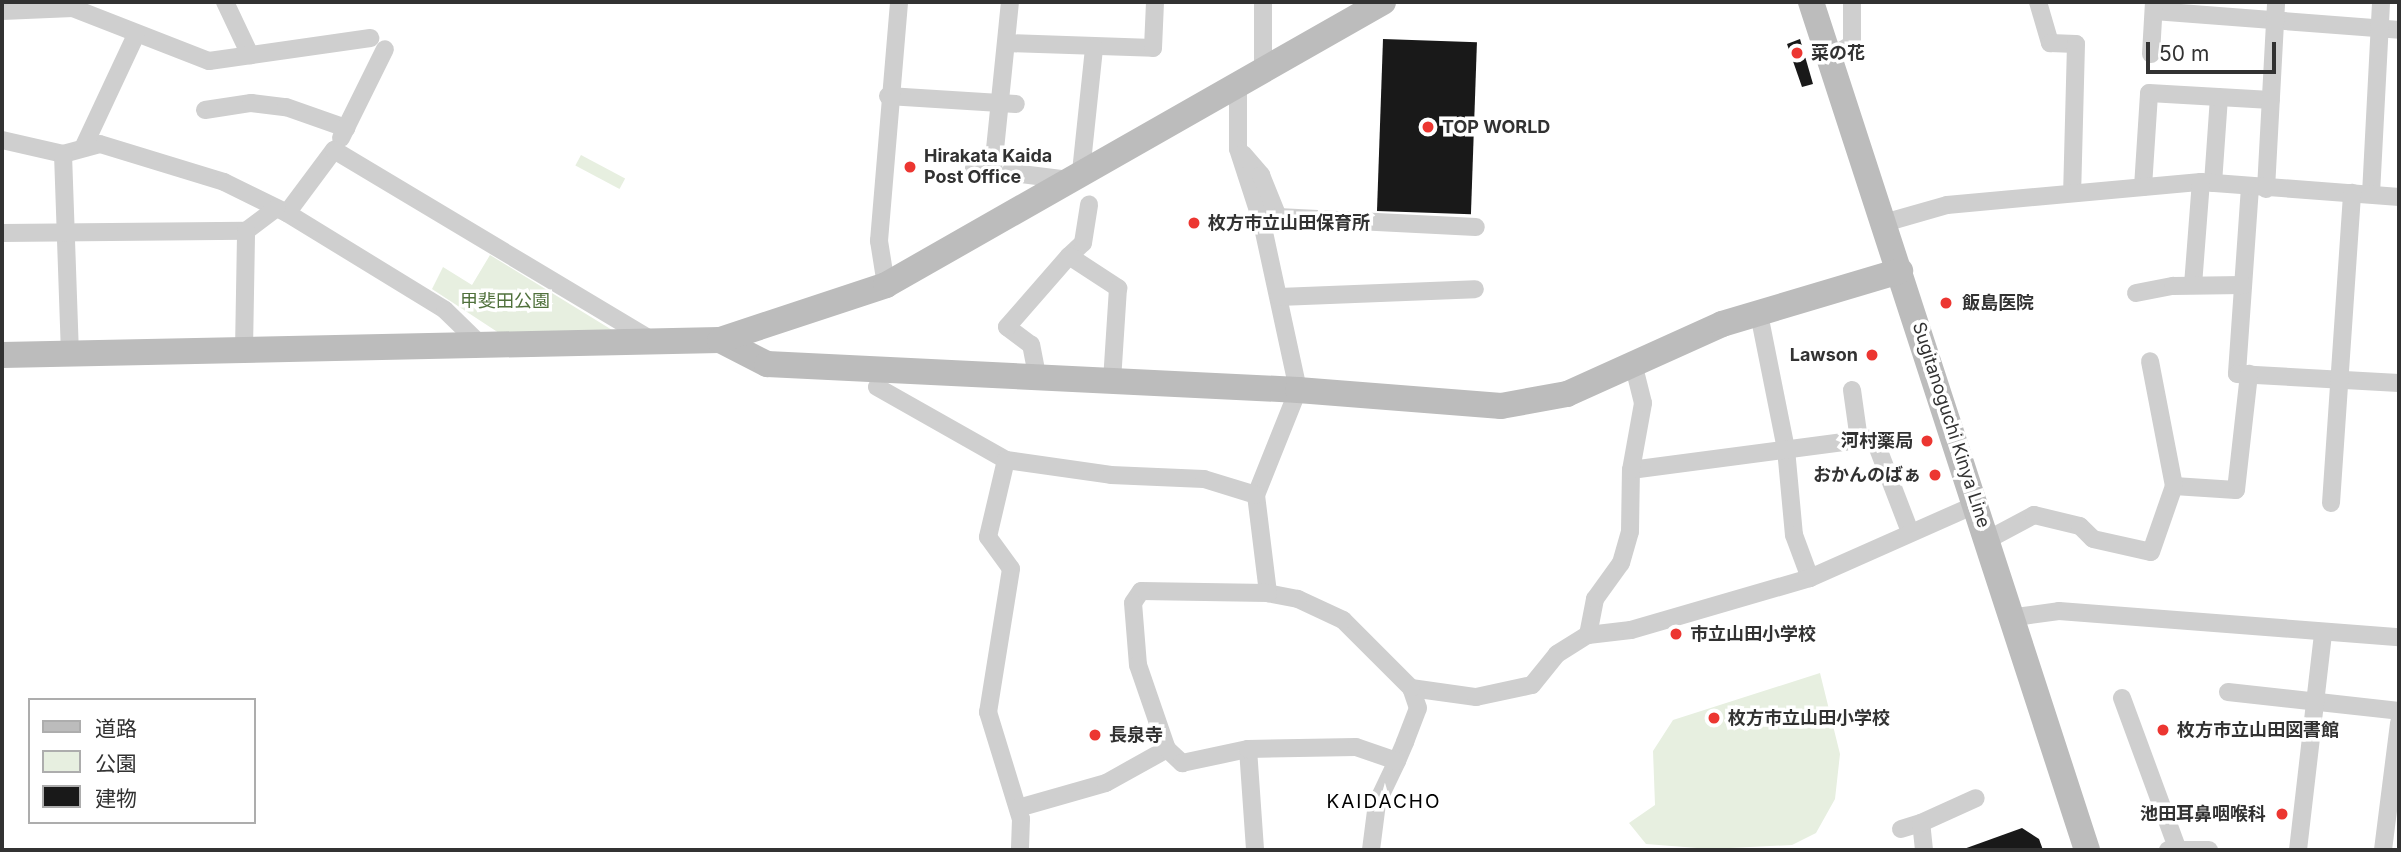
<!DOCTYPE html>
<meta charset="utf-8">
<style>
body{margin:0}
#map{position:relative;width:2401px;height:852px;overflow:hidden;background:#fff;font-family:Inter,"Noto Sans JP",sans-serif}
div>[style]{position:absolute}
.green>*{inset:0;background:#e7efe0;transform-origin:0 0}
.building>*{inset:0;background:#191919;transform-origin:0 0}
.street>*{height:18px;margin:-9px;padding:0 9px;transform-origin:9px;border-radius:9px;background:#cfcfcf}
.secondary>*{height:26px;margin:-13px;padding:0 13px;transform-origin:13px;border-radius:13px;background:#bcbcbc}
.dots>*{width:19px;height:19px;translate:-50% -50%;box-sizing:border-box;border:4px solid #fff;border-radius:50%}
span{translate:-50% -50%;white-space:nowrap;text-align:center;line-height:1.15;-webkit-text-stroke:7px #fff;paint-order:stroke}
.poi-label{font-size:18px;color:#323232;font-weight:700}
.left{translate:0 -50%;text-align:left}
.right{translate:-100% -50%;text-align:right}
.park-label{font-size:18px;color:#50713c}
.street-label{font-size:18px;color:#323232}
.neighbourhood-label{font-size:19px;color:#000;letter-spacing:2px}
.frame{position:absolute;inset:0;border:4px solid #323232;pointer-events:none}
.legend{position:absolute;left:28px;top:698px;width:228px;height:126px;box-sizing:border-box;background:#fff;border:2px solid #adadad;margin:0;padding:9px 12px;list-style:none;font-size:21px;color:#323232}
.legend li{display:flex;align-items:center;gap:14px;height:35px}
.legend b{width:35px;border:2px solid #adadad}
.scale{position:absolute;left:2146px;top:42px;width:130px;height:32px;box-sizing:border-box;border:4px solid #323232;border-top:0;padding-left:9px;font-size:21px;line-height:24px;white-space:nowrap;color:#323232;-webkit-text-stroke:5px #fff;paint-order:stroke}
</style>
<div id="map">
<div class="green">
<i style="left:581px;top:155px;width:50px;height:12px;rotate:28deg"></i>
<i style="clip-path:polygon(490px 255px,617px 333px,499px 333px,432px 289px,443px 267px,472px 285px)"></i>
<i style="clip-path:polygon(1820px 673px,1840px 754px,1835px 799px,1816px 833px,1792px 845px,1710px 849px,1646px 844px,1629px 823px,1655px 805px,1653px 751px,1673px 720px)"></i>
</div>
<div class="building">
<i style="left:1383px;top:39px;width:94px;height:172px;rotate:2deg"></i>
<i style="clip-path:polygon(1800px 39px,1813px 84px,1802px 87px,1787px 44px)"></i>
<i style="clip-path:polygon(2022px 828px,2039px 839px,2043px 850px,1961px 850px)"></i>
</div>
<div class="street">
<i style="left:225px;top:2px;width:59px;rotate:64.7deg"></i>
<i style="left:2038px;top:2px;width:43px;rotate:73.7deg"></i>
<i style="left:2050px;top:43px;width:26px;rotate:2deg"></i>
<i style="left:2076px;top:44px;width:148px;rotate:91.5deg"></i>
<i style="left:2px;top:11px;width:71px;rotate:-2.4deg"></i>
<i style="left:73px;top:8px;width:146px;rotate:21.3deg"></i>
<i style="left:209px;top:61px;width:163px;rotate:-8.1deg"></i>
<i style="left:2154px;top:11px;width:246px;rotate:4.4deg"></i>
<i style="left:1006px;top:43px;width:147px;rotate:1.9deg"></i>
<i style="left:1153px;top:48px;width:46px;rotate:-87.5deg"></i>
<i style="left:2151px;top:54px;width:52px;rotate:-86.7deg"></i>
<i style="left:1829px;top:58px;width:27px;rotate:-31deg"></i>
<i style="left:1852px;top:44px;width:42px;rotate:-90deg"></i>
<i style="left:1263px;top:67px;width:65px;rotate:-90deg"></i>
<i style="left:1238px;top:84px;width:65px;rotate:90deg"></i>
<i style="left:1238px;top:149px;width:78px;rotate:72deg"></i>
<i style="left:1262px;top:223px;width:171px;rotate:77.8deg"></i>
<i style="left:1298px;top:390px;width:113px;rotate:111.8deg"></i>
<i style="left:1256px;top:495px;width:99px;rotate:83deg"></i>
<i style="left:888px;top:96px;width:128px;rotate:3.6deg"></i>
<i style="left:205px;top:110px;width:47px;rotate:-8.7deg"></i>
<i style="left:251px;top:103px;width:35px;rotate:7deg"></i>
<i style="left:286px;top:107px;width:64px;rotate:19.3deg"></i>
<i style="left:341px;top:138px;width:99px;rotate:-63.7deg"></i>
<i style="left:2px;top:140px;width:63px;rotate:12.9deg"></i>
<i style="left:63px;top:154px;width:38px;rotate:-15deg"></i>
<i style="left:100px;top:144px;width:130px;rotate:17deg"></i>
<i style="left:224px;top:182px;width:70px;rotate:26.2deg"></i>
<i style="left:287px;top:213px;width:185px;rotate:31.5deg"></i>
<i style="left:445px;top:310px;width:50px;rotate:44.2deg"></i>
<i style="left:83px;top:148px;width:125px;rotate:-64.9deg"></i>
<i style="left:63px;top:154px;width:200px;rotate:88deg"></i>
<i style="left:1243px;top:154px;width:28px;rotate:49deg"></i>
<i style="left:1261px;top:175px;width:45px;rotate:68deg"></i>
<i style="left:1278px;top:217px;width:198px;rotate:2.9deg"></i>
<i style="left:974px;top:168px;width:96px;rotate:7.2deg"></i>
<i style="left:993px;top:169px;width:168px;rotate:-84.2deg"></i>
<i style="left:1081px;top:172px;width:125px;rotate:-84deg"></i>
<i style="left:2213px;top:183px;width:86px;rotate:-86deg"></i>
<i style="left:2143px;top:187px;width:94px;rotate:-86.3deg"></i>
<i style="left:2149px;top:93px;width:122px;rotate:3.3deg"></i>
<i style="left:2250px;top:187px;width:187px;rotate:94deg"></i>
<i style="left:2237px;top:374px;width:162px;rotate:3.2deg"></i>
<i style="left:2266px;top:189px;width:187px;rotate:-86.9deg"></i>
<i style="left:2371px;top:194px;width:192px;rotate:-87deg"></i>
<i style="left:287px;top:213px;width:79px;rotate:-53.3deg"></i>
<i style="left:334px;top:150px;width:368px;rotate:30.9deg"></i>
<i style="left:1884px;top:223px;width:66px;rotate:-15.9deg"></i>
<i style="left:1947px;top:205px;width:255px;rotate:-5.2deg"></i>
<i style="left:2201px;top:182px;width:199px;rotate:4.3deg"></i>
<i style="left:2px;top:233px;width:244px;rotate:-0.5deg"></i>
<i style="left:246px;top:231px;width:38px;rotate:-37deg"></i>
<i style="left:1069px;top:256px;width:19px;rotate:-43deg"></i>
<i style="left:1083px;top:243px;width:39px;rotate:-81deg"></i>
<i style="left:886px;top:285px;width:45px;rotate:-99deg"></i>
<i style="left:879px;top:241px;width:240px;rotate:-85.2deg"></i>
<i style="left:2193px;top:285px;width:103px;rotate:-85.6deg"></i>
<i style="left:2136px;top:293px;width:38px;rotate:-11deg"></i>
<i style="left:2173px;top:286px;width:70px;rotate:-0.8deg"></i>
<i style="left:1279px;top:297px;width:196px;rotate:-2.3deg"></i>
<i style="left:1759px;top:314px;width:138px;rotate:78.7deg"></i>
<i style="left:1786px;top:449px;width:86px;rotate:84.7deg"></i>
<i style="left:1794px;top:535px;width:46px;rotate:69.6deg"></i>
<i style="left:244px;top:350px;width:119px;rotate:-89deg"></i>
<i style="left:1037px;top:375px;width:31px;rotate:-101deg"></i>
<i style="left:1031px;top:345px;width:30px;rotate:-143deg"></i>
<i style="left:1007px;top:327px;width:94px;rotate:-48.9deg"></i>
<i style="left:1069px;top:256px;width:59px;rotate:33.1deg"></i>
<i style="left:1118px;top:288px;width:93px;rotate:93.7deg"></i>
<i style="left:877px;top:387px;width:148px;rotate:29.5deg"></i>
<i style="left:1006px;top:460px;width:106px;rotate:8.1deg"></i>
<i style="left:1111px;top:475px;width:93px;rotate:2.5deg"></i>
<i style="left:1204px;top:479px;width:54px;rotate:17.1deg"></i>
<i style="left:1852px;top:390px;width:50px;rotate:82deg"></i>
<i style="left:1006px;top:460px;width:79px;rotate:103.2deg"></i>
<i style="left:988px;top:537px;width:39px;rotate:54deg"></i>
<i style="left:1011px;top:569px;width:145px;rotate:99.1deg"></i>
<i style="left:988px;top:712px;width:112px;rotate:72.9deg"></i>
<i style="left:1021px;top:819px;width:31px;rotate:92deg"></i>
<i style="left:1631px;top:470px;width:245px;rotate:-7.5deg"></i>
<i style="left:1874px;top:438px;width:101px;rotate:69deg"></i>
<i style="left:2174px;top:486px;width:62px;rotate:3.7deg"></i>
<i style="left:2236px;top:490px;width:117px;rotate:-83.6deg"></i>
<i style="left:2331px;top:503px;width:311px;rotate:-86.1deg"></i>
<i style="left:1989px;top:539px;width:51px;rotate:-28.1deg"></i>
<i style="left:2034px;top:515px;width:47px;rotate:13.4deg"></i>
<i style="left:2080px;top:526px;width:18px;rotate:45deg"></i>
<i style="left:2093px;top:539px;width:59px;rotate:12.6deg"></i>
<i style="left:2151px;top:552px;width:70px;rotate:-70.8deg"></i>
<i style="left:2174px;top:486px;width:127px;rotate:-100.9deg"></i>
<i style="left:2016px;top:617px;width:43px;rotate:-7.9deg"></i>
<i style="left:2059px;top:611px;width:341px;rotate:4.4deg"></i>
<i style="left:1588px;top:635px;width:37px;rotate:-79deg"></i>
<i style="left:1595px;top:599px;width:44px;rotate:-54.2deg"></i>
<i style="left:1621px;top:563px;width:33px;rotate:-74deg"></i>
<i style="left:1630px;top:531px;width:61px;rotate:-89.1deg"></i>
<i style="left:1631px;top:470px;width:68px;rotate:-79.8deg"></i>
<i style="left:1643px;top:403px;width:37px;rotate:-104deg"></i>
<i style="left:1411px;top:688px;width:66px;rotate:7.9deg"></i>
<i style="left:1476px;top:697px;width:57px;rotate:-12.1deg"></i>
<i style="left:1532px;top:685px;width:40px;rotate:-51deg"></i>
<i style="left:1557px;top:654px;width:36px;rotate:-32deg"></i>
<i style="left:1588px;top:635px;width:43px;rotate:-6.6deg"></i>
<i style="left:1631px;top:630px;width:186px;rotate:-16.2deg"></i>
<i style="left:1810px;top:578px;width:183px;rotate:-23.9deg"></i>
<i style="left:2228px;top:692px;width:172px;rotate:6.3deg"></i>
<i style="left:2122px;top:698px;width:162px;rotate:69.8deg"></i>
<i style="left:1248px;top:749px;width:101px;rotate:86deg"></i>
<i style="left:1018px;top:808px;width:91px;rotate:-15.9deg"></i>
<i style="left:1106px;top:783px;width:70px;rotate:-29.1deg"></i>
<i style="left:1901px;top:829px;width:21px;rotate:-17deg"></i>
<i style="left:1371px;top:850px;width:47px;rotate:-82.7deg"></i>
<i style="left:1377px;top:803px;width:47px;rotate:-64.5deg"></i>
<i style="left:1397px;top:761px;width:21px;rotate:-67deg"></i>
<i style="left:1405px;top:742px;width:36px;rotate:-69deg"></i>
<i style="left:1418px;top:708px;width:21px;rotate:-109deg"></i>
<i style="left:1411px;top:688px;width:96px;rotate:-135deg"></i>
<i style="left:1343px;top:620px;width:50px;rotate:-155deg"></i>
<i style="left:1298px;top:599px;width:31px;rotate:-169deg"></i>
<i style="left:1268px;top:593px;width:127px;rotate:-179.1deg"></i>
<i style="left:1141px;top:591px;width:14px;rotate:124deg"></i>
<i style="left:1133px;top:603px;width:62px;rotate:85.4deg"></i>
<i style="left:1138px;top:665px;width:89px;rotate:71deg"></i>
<i style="left:1167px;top:749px;width:21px;rotate:43deg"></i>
<i style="left:1182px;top:763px;width:67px;rotate:-12deg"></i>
<i style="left:1248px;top:749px;width:108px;rotate:-1.1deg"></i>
<i style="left:1356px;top:747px;width:43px;rotate:18.9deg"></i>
<i style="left:1924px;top:850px;width:27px;rotate:-96deg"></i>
<i style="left:1921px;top:823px;width:60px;rotate:-24.4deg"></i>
<i style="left:2168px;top:850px;width:41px"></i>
<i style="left:2298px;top:850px;width:216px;rotate:-83.4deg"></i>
<i style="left:2383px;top:850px;width:128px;rotate:-82.8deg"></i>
</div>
<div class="secondary">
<i style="left:1811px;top:2px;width:892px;rotate:71.97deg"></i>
<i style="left:720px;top:340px;width:53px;rotate:27.1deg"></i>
<i style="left:767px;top:364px;width:532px;rotate:2.8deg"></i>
<i style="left:1298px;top:390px;width:204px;rotate:4.5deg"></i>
<i style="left:1501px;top:406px;width:67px;rotate:-10.3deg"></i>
<i style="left:1567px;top:394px;width:170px;rotate:-24.3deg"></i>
<i style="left:1722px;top:324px;width:186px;rotate:-16.6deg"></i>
<i style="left:2px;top:355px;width:718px;rotate:-1.2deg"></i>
<i style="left:720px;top:340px;width:175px;rotate:-18.3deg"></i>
<i style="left:886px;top:285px;width:572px;rotate:-29.66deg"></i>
</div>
<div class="dots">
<i style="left:1797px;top:53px;background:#ec3631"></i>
<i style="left:1428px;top:127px;background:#ec3631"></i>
<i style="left:910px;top:167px;background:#ec3631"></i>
<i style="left:1194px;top:223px;background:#ec3631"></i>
<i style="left:1946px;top:303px;background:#ec3631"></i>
<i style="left:1872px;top:355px;background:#ec3631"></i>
<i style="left:1927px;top:441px;background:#ec3631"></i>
<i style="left:1935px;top:475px;background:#ec3631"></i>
<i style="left:1676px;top:634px;background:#ec3631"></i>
<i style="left:1714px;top:718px;background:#ec3631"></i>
<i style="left:2163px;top:730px;background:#ec3631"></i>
<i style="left:1095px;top:735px;background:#ec3631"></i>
<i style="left:2282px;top:814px;background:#ec3631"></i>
</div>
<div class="poi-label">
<span class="left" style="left:1811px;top:53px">菜の花</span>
<span class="left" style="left:1442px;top:127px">TOP WORLD</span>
<span class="left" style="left:924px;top:167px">Hirakata Kaida<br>Post Office</span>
<span class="left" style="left:1208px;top:223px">枚方市立山田保育所</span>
<span class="left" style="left:1962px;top:303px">飯島医院</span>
<span class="right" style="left:1858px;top:355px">Lawson</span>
<span class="right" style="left:1913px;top:441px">河村薬局</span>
<span class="right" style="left:1921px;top:475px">おかんのばぁ</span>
<span class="left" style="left:1690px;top:634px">市立山田小学校</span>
<span class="left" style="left:1728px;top:718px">枚方市立山田小学校</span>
<span class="left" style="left:2177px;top:730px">枚方市立山田図書館</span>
<span class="left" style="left:1109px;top:735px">長泉寺</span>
<span class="right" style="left:2266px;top:814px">池田耳鼻咽喉科</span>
</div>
<div class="park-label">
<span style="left:505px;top:301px">甲斐田公園</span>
</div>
<div class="street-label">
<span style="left:1951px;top:425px;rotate:72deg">Sugitanoguchi Kinya Line</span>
</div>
<div class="neighbourhood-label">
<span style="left:1384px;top:802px">KAIDACHO</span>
</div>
<div class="frame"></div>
<ul class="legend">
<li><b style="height:9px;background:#bcbcbc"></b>道路</li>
<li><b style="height:19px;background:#e7efe0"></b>公園</li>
<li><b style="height:19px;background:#191919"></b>建物</li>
</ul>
<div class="scale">50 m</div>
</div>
